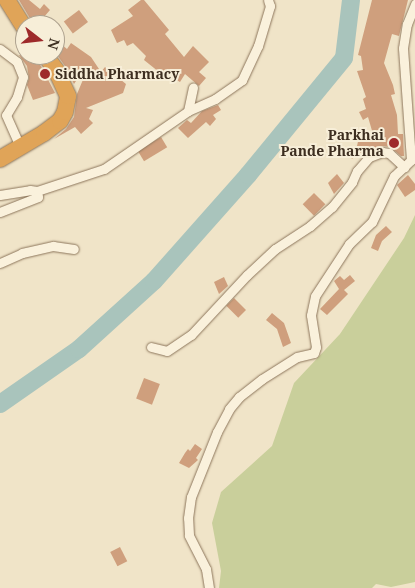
<!DOCTYPE html>
<style>
body{margin:0}
#map{position:relative;width:415px;height:588px;overflow:hidden;background:#f0e4c8;font-family:"Noto Serif",serif}
div>[style]{position:absolute}
.green>*{inset:0;background:#c9cf9b}
.river>*{height:18px;margin:-9px;padding:0 9px;transform-origin:9px;border-radius:9px;background:#a9c4bc}
.building>*{inset:0;background:#cf9f7d;transform-origin:0 0}
.roads{filter:drop-shadow(0 0 1px #8d765c) drop-shadow(0 0 1px #8d765c)}
.street>*{height:9px;margin:-4.5px;padding:0 4.5px;transform-origin:4.5px;border-radius:4.5px;background:#faf1dc}
.highway>*{height:16px;margin:-8px;padding:0 8px;transform-origin:8px;border-radius:8px;background:#e0a458}
.dots>*{width:14px;height:14px;translate:-50% -50%;box-sizing:border-box;border:2px solid #f7eed8;border-radius:50%}
span{translate:-50% -50%;white-space:nowrap;text-align:center;line-height:1.15;-webkit-text-stroke:4px #f7eed8;paint-order:stroke}
.poi-label{font-size:14px;color:#3d2e20;font-weight:700}
.left{translate:0 -50%;text-align:left}
.right{translate:-100% -50%;text-align:right}
.north{position:absolute;left:15px;top:15px;width:50px;height:50px;box-sizing:border-box;background:#f7eed8;border:1px solid #ada18e;border-radius:50%;rotate:106deg;font-size:14px;font-weight:700;line-height:20px;text-align:center;color:#3d2e20}
.north::after{content:'';display:block;margin:auto;width:18px;height:22px;background:#9e2a2b;clip-path:polygon(50% 0,100% 100%,50% 72%,0 100%)}
</style>
<div id="map">
<div class="green">
<i style="clip-path:polygon(415px 215px,415px 582px,391px 587px,376px 584px,372px 588px,219px 588px,221px 571px,212px 523px,221px 492px,272px 446px,294px 383px,340px 334px,404px 238px)"></i>
</div>
<div class="river">
<i style="left:0;top:404px;width:96px;rotate:-34.8deg"></i>
<i style="left:79px;top:349px;width:101px;rotate:-42.2deg"></i>
<i style="left:154px;top:281px;width:142px;rotate:-48.4deg"></i>
<i style="left:248px;top:175px;width:151px;rotate:-50.6deg"></i>
<i style="left:344px;top:58px;width:58px;rotate:-83.1deg"></i>
</div>
<div class="building">
<i style="clip-path:polygon(19px 0,29px 0,40px 9px,44px 4px,50px 10px,37px 25px,34px 25px)"></i>
<i style="clip-path:polygon(141px 0,144px 0,169px 30px,165px 34px,184px 57px,193px 46px,209px 62px,199px 72px,206px 78px,199px 86px,185px 74px,180px 82px,166px 74px,164px 76px,144px 60px,146px 56px,133px 43px,127px 46px,124px 40px,117px 43px,111px 30px,133px 16px,128px 10px)"></i>
<i style="clip-path:polygon(372px 0,408px 0,399px 36px,392px 34px,384px 63px,393px 85px,395px 94px,391px 95px,397px 115px,398px 134px,403px 134px,404px 156px,401px 156px,390px 147px,382px 146px,351px 159px,364px 148px,357px 146px,359px 137px,375px 141px,368px 117px,363px 120px,359px 112px,366px 109px,363px 99px,366px 97px,357px 71px,363px 70px,361px 56px,358px 55px)"></i>
<i style="left:79px;top:10px;width:15px;height:19px;rotate:53deg"></i>
<i style="clip-path:polygon(55px 39px,67px 49px,71px 43px,91px 57px,101px 72px,105px 67px,126px 84px,123px 93px,86px 108px,93px 110px,89px 119px,93px 123px,81px 134px,75px 127px,54px 139px,66px 129px,74px 117px,77px 94px,87px 70px,84px 69px,74px 84px,65px 66px,55px 52px)"></i>
<i style="clip-path:polygon(19px 55px,35px 55px,55px 93px,33px 100px,27px 85px,29px 78px,27px 66px)"></i>
<i style="clip-path:polygon(218px 105px,221px 110px,213px 115px,216px 119px,210px 126px,206px 122px,188px 138px,178px 128px,187px 120px,191px 123px,202px 111px)"></i>
<i style="left:161px;top:137px;width:12px;height:27px;rotate:59deg"></i>
<i style="clip-path:polygon(337px 174px,344px 183px,334px 194px,328px 183px)"></i>
<i style="clip-path:polygon(408px 175px,415px 184px,415px 190px,405px 197px,397px 185px)"></i>
<i style="left:314px;top:193px;width:16px;height:16px;rotate:45deg"></i>
<i style="clip-path:polygon(386px 226px,392px 232px,382px 241px,378px 251px,371px 248px,376px 235px)"></i>
<i style="clip-path:polygon(350px 275px,355px 281px,344px 290px,348px 294px,327px 315px,320px 309px,339px 289px,334px 281px,340px 276px,344px 280px)"></i>
<i style="clip-path:polygon(224px 277px,228px 286px,219px 294px,214px 282px)"></i>
<i style="left:234px;top:298px;width:17px;height:11px;rotate:45deg"></i>
<i style="clip-path:polygon(272px 313px,284px 323px,291px 343px,283px 347px,277px 329px,266px 320px)"></i>
<i style="left:144px;top:378px;width:17px;height:22px;rotate:21deg"></i>
<i style="clip-path:polygon(195px 444px,202px 449px,196px 458px,198px 460px,189px 468px,179px 463px,185px 453px,188px 449px,190px 451px)"></i>
<i style="left:120px;top:547px;width:16px;height:11px;rotate:63deg"></i>
</div>
<div class="roads">
<div class="street">
<i style="left:0;top:49px;width:21px;rotate:37deg"></i>
<i style="left:17px;top:62px;width:16px;rotate:68deg"></i>
<i style="left:23px;top:77px;width:21px;rotate:107deg"></i>
<i style="left:17px;top:97px;width:21px;rotate:121deg"></i>
<i style="left:6px;top:115px;width:34px;rotate:66deg"></i>
<i style="left:188px;top:111px;width:30px;rotate:-24deg"></i>
<i style="left:215px;top:99px;width:33px;rotate:-35deg"></i>
<i style="left:242px;top:80px;width:38px;rotate:-65deg"></i>
<i style="left:258px;top:46px;width:42px;rotate:-73.3deg"></i>
<i style="left:270px;top:6px;width:6px;rotate:-108deg"></i>
<i style="left:37px;top:191px;width:71px;rotate:-18.2deg"></i>
<i style="left:104px;top:169px;width:102px;rotate:-34.6deg"></i>
<i style="left:188px;top:111px;width:24px;rotate:-78deg"></i>
<i style="left:0;top:195px;width:30px;rotate:-9deg"></i>
<i style="left:30px;top:190px;width:7px;rotate:8deg"></i>
<i style="left:37px;top:191px;width:6px;rotate:81deg"></i>
<i style="left:38px;top:197px;width:41px;rotate:158.5deg"></i>
<i style="left:0;top:263px;width:24px;rotate:-24deg"></i>
<i style="left:22px;top:253px;width:32px;rotate:-13deg"></i>
<i style="left:53px;top:246px;width:21px;rotate:8deg"></i>
<i style="left:151px;top:347px;width:16px;rotate:14deg"></i>
<i style="left:167px;top:351px;width:29px;rotate:-34deg"></i>
<i style="left:191px;top:335px;width:82px;rotate:-47deg"></i>
<i style="left:247px;top:275px;width:38px;rotate:-43deg"></i>
<i style="left:275px;top:249px;width:42px;rotate:-33.3deg"></i>
<i style="left:310px;top:226px;width:29px;rotate:-41deg"></i>
<i style="left:332px;top:207px;width:32px;rotate:-51deg"></i>
<i style="left:352px;top:182px;width:12px;rotate:-66deg"></i>
<i style="left:357px;top:171px;width:18px;rotate:-49deg"></i>
<i style="left:369px;top:157px;width:14px;rotate:-21deg"></i>
<i style="left:382px;top:152px;width:7px;rotate:8deg"></i>
<i style="left:389px;top:153px;width:21px;rotate:43deg"></i>
<i style="left:209px;top:588px;width:19px;rotate:-99deg"></i>
<i style="left:206px;top:569px;width:38px;rotate:-117deg"></i>
<i style="left:189px;top:535px;width:17px;rotate:-93deg"></i>
<i style="left:188px;top:518px;width:21px;rotate:-82deg"></i>
<i style="left:191px;top:497px;width:70px;rotate:-68.2deg"></i>
<i style="left:217px;top:432px;width:26px;rotate:-62deg"></i>
<i style="left:229px;top:409px;width:16px;rotate:-50deg"></i>
<i style="left:239px;top:397px;width:29px;rotate:-38deg"></i>
<i style="left:262px;top:379px;width:41px;rotate:-32.2deg"></i>
<i style="left:297px;top:357px;width:17px;rotate:-13deg"></i>
<i style="left:314px;top:353px;width:6px;rotate:-72deg"></i>
<i style="left:316px;top:347px;width:32px;rotate:-99deg"></i>
<i style="left:311px;top:315px;width:19px;rotate:-78deg"></i>
<i style="left:315px;top:296px;width:62px;rotate:-56.8deg"></i>
<i style="left:349px;top:244px;width:32px;rotate:-44deg"></i>
<i style="left:372px;top:222px;width:51px;rotate:-64.4deg"></i>
<i style="left:394px;top:176px;width:23px;rotate:-43deg"></i>
<i style="left:411px;top:160px;width:112px;rotate:-94.1deg"></i>
<i style="left:403px;top:48px;width:24px;rotate:-81deg"></i>
<i style="left:407px;top:24px;width:22px;rotate:-68deg"></i>
</div>
<div class="highway">
<i style="left:7px;top:0;width:34px;rotate:58deg"></i>
<i style="left:0;top:159px;width:51px;rotate:-30.6deg"></i>
<i style="left:44px;top:133px;width:20px;rotate:-37deg"></i>
<i style="left:60px;top:121px;width:10px;rotate:-61deg"></i>
<i style="left:65px;top:112px;width:16px;rotate:-79deg"></i>
<i style="left:68px;top:96px;width:29px;rotate:-115deg"></i>
<i style="left:56px;top:70px;width:19px;rotate:-126deg"></i>
</div>
</div>
<div class="dots">
<i style="left:45px;top:74px;background:#9e2a2b"></i>
<i style="left:394px;top:143px;background:#9e2a2b"></i>
</div>
<div class="poi-label">
<span class="left" style="left:55px;top:74px">Siddha Pharmacy</span>
<span class="right" style="left:384px;top:143px">Parkhai<br>Pande Pharma</span>
</div>
<div class="north">N</div>
</div>
